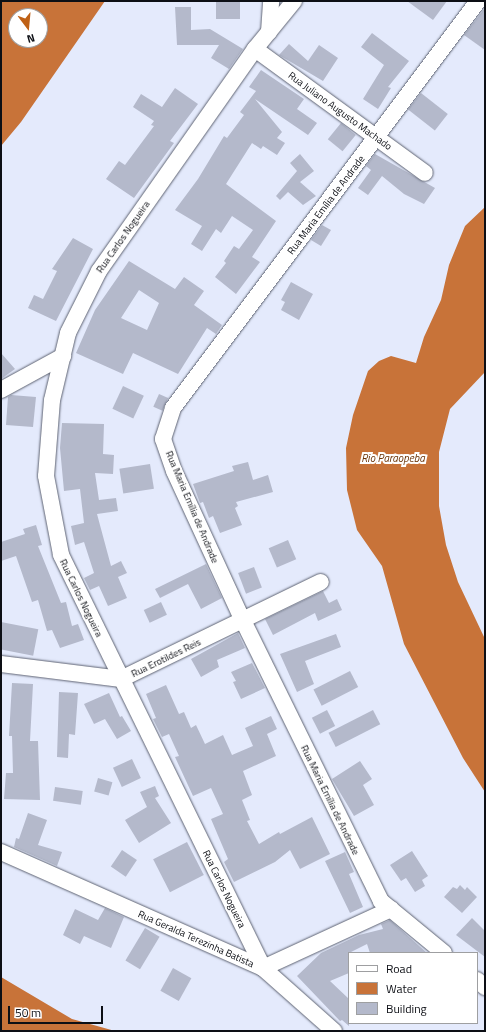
<!DOCTYPE html>
<meta charset="utf-8">
<style>
body{margin:0}
#map{position:relative;width:486px;height:1032px;overflow:hidden;background:#e4eafc;font-family:"Titillium Web",sans-serif}
div>[style]{position:absolute}
.water>*{inset:0;background:#c87339}
.building>*{inset:0;background:#b4b9cb;transform-origin:0 0}
.roads{filter:drop-shadow(0 0 1px #5e6372) drop-shadow(0 0 1px #5e6372)}
.minor>*{height:16px;margin:-8px;padding:0 8px;transform-origin:8px;border-radius:8px;background:#fff}
span{translate:-50% -50%;white-space:nowrap;text-align:center;line-height:1.15;-webkit-text-stroke:4px #fff;paint-order:stroke}
.street-label{font-size:10px;color:#0d0f15}
.water-label{font-size:11px;color:#6a3205;font-style:italic}
.frame{position:absolute;inset:0;border:2px solid #0d0f15;pointer-events:none}
.legend{position:absolute;left:348px;top:952px;width:130px;height:72px;box-sizing:border-box;background:#fff;border:1px solid #9e9fa1;margin:0;padding:5px 7px;list-style:none;font-size:12px;color:#0d0f15}
.legend li{display:flex;align-items:center;gap:8px;height:20px}
.legend b{width:20px;border:1px solid #9e9fa1}
.north{position:absolute;left:8px;top:8px;width:40px;height:40px;box-sizing:border-box;background:#fff;border:1px solid #9e9fa1;border-radius:50%;rotate:164deg;font-size:11px;font-weight:700;line-height:16px;text-align:center;color:#0d0f15}
.north::after{content:'';display:block;margin:auto;width:14px;height:18px;background:#bf6116;clip-path:polygon(50% 0,100% 100%,50% 72%,0 100%)}
.scale{position:absolute;left:8px;top:1006px;width:95px;height:18px;box-sizing:border-box;border:2px solid #0d0f15;border-top:0;padding-left:5px;font-size:12px;line-height:14px;white-space:nowrap;color:#0d0f15;-webkit-text-stroke:3px #fff;paint-order:stroke}
</style>
<div id="map">
<div class="water">
<i style="clip-path:polygon(evenodd,2px 1px,105px 1px,21px 122px,1px 146px,2px 1px,16px 16px,40px 16px,40px 40px,16px 40px,16px 16px)"></i>
<i style="clip-path:polygon(485px 207px,485px 372px,450px 409px,439px 452px,439px 506px,446px 545px,458px 582px,485px 639px,485px 792px,463px 758px,404px 644px,382px 566px,357px 530px,347px 490px,346px 448px,353px 415px,368px 371px,379px 361px,391px 356px,416px 363px,424px 337px,441px 300px,449px 265px,465px 226px)"></i>
<i style="clip-path:polygon(1px 977px,72px 1019px,115px 1031px,1px 1031px)"></i>
</div>
<div class="building">
<i style="left:216px;top:1px;width:24px;height:18px"></i>
<i style="clip-path:polygon(407px 1px,447px 1px,433px 20px)"></i>
<i style="clip-path:polygon(175px 7px,191px 7px,191px 30px,210px 29px,243px 49px,229px 69px,211px 58px,219px 45px,177px 45px)"></i>
<i style="clip-path:polygon(485px 8px,485px 50px,464px 35px)"></i>
<i style="clip-path:polygon(372px 33px,409px 61px,388px 87px,391px 88px,378px 109px,363px 99px,384px 65px,361px 47px)"></i>
<i style="clip-path:polygon(289px 44px,308px 61px,319px 45px,338px 58px,323px 81px,279px 55px)"></i>
<i style="clip-path:polygon(261px 70px,304px 99px,297px 109px,317px 123px,308px 135px,255px 99px,282px 132px,277px 138px,285px 143px,277px 155px,263px 146px,261px 149px,252px 143px,226px 184px,276px 221px,252px 257px,260px 262px,236px 294px,215px 277px,226px 263px,224px 261px,234px 246px,239px 249px,253px 230px,232px 216px,221px 233px,216px 229px,202px 251px,191px 244px,202px 226px,175px 210px,198px 179px,224px 136px,227px 138px,244px 115px,240px 112px,256px 91px,249px 87px)"></i>
<i style="clip-path:polygon(175px 88px,198px 104px,170px 141px,174px 143px,134px 198px,106px 179px,119px 161px,125px 165px,154px 126px,151px 125px,154px 121px,133px 107px,141px 94px,162px 107px)"></i>
<i style="left:421px;top:93px;width:34px;height:21px;rotate:38deg"></i>
<i style="left:341px;top:123px;width:19px;height:21px;rotate:39deg"></i>
<i style="clip-path:polygon(300px 154px,314px 171px,300px 182px,316px 196px,303px 205px,288px 192px,280px 200px,276px 196px,297px 171px,290px 163px)"></i>
<i style="clip-path:polygon(375px 154px,435px 188px,424px 204px,404px 194px,382px 176px,368px 195px,358px 188px,371px 170px,366px 166px)"></i>
<i style="clip-path:polygon(322px 225px,331px 230px,321px 246px,311px 240px)"></i>
<i style="clip-path:polygon(73px 238px,93px 249px,56px 321px,28px 308px,34px 295px,43px 299px,57px 271px,52px 269px)"></i>
<i style="clip-path:polygon(evenodd,129px 261px,175px 289px,184px 277px,204px 291px,194px 305px,222px 325px,216px 334px,207px 328px,178px 374px,133px 353px,123px 374px,76px 353px,95px 310px,129px 261px,139px 290px,159px 303px,147px 330px,121px 318px,139px 290px)"></i>
<i style="clip-path:polygon(291px 282px,313px 294px,299px 320px,281px 310px,285px 302px,281px 300px)"></i>
<i style="clip-path:polygon(1px 353px,15px 369px,1px 379px)"></i>
<i style="left:123px;top:386px;width:23px;height:25px;rotate:25deg"></i>
<i style="left:159px;top:394px;width:10px;height:14px;rotate:24deg"></i>
<i style="clip-path:polygon(11px 395px,36px 397px,33px 427px,6px 425px,8px 397px)"></i>
<i style="clip-path:polygon(62px 423px,104px 424px,103px 454px,114px 455px,113px 474px,95px 473px,99px 500px,116px 498px,118px 511px,97px 514px,111px 566px,121px 561px,127px 573px,118px 577px,127px 598px,108px 606px,99px 586px,90px 590px,84px 578px,94px 573px,84px 542px,75px 545px,71px 526px,84px 523px,80px 489px,64px 491px,60px 448px)"></i>
<i style="clip-path:polygon(248px 462px,253px 480px,268px 475px,273px 492px,236px 502px,238px 506px,235px 508px,242px 525px,220px 533px,213px 516px,209px 518px,203px 502px,200px 503px,193px 484px,234px 471px,232px 466px)"></i>
<i style="left:150px;top:464px;width:25px;height:31px;rotate:81deg"></i>
<i style="clip-path:polygon(36px 525px,42px 545px,38px 546px,61px 603px,66px 602px,72px 626px,78px 624px,84px 640px,60px 648px,52px 630px,47px 631px,38px 600px,32px 602px,16px 556px,1px 561px,1px 542px,25px 534px,23px 529px)"></i>
<i style="left:288px;top:540px;width:21px;height:21px;rotate:67deg"></i>
<i style="clip-path:polygon(206px 564px,222px 598px,201px 609px,188px 584px,160px 598px,155px 589px)"></i>
<i style="left:254px;top:567px;width:22px;height:17px;rotate:69deg"></i>
<i style="clip-path:polygon(323px 591px,329px 603px,337px 599px,342px 610px,318px 621px,315px 613px,273px 635px,265px 619px)"></i>
<i style="left:161px;top:602px;width:14px;height:19px;rotate:65deg"></i>
<i style="left:1px;top:622px;width:38px;height:27px;rotate:11deg"></i>
<i style="clip-path:polygon(238px 633px,245px 648px,217px 660px,219px 667px,201px 677px,191px 659px)"></i>
<i style="clip-path:polygon(336px 634px,341px 647px,305px 661px,314px 684px,297px 692px,280px 654px)"></i>
<i style="clip-path:polygon(252px 663px,265px 688px,241px 699px,233px 682px,236px 681px,231px 672px)"></i>
<i style="left:350px;top:671px;width:18px;height:41px;rotate:63deg"></i>
<i style="clip-path:polygon(12px 683px,33px 684px,30px 741px,38px 741px,40px 800px,4px 799px,6px 773px,13px 773px,12px 736px,9px 736px)"></i>
<i style="clip-path:polygon(166px 685px,179px 714px,184px 712px,191px 728px,196px 725px,205px 744px,223px 735px,232px 755px,253px 746px,245px 728px,271px 716px,277px 729px,267px 734px,276px 756px,243px 771px,252px 795px,242px 800px,250px 820px,247px 821px,259px 844px,279px 832px,280px 834px,312px 817px,330px 854px,300px 869px,290px 850px,275px 862px,234px 882px,224px 862px,228px 859px,211px 819px,223px 814px,211px 788px,193px 796px,175px 757px,179px 756px,169px 734px,162px 737px,153px 719px,156px 718px,146px 694px)"></i>
<i style="clip-path:polygon(59px 692px,78px 693px,75px 735px,69px 734px,68px 758px,57px 757px)"></i>
<i style="clip-path:polygon(109px 693px,120px 717px,122px 716px,131px 731px,117px 739px,105px 719px,94px 724px,84px 704px)"></i>
<i style="left:327px;top:710px;width:18px;height:17px;rotate:63deg"></i>
<i style="left:373px;top:710px;width:16px;height:50px;rotate:63deg"></i>
<i style="left:132px;top:759px;width:21px;height:21px;rotate:65deg"></i>
<i style="clip-path:polygon(360px 761px,372px 779px,363px 785px,374px 805px,354px 816px,332px 779px)"></i>
<i style="left:98px;top:778px;width:15px;height:14px;rotate:16deg"></i>
<i style="clip-path:polygon(155px 786px,159px 796px,155px 798px,171px 823px,139px 843px,125px 820px,147px 807px,140px 792px)"></i>
<i style="left:55px;top:787px;width:28px;height:14px;rotate:8deg"></i>
<i style="clip-path:polygon(28px 813px,47px 820px,38px 845px,62px 852px,57px 866px,14px 847px,16px 838px,19px 839px)"></i>
<i style="left:187px;top:842px;width:37px;height:38px;rotate:63deg"></i>
<i style="left:122px;top:850px;width:18px;height:20px;rotate:34deg"></i>
<i style="clip-path:polygon(412px 851px,428px 876px,422px 880px,425px 886px,415px 892px,406px 878px,401px 881px,390px 865px)"></i>
<i style="clip-path:polygon(345px 852px,354px 872px,349px 874px,363px 907px,350px 913px,325px 861px)"></i>
<i style="clip-path:polygon(460px 885px,465px 890px,467px 887px,477px 897px,462px 913px,444px 897px,453px 887px,457px 889px)"></i>
<i style="clip-path:polygon(105px 908px,124px 917px,111px 948px,84px 936px,80px 944px,63px 935px,75px 909px,98px 920px)"></i>
<i style="clip-path:polygon(472px 918px,485px 931px,485px 957px,456px 935px)"></i>
<i style="clip-path:polygon(390px 920px,427px 953px,370px 953px,367px 944px,349px 953px,349px 973px,330px 981px,349px 999px,349px 1026px,342px 1020px,340px 1021px,297px 976px,321px 953px,359px 935px,383px 929px,381px 924px)"></i>
<i style="left:145px;top:928px;width:17px;height:38px;rotate:31deg"></i>
<i style="left:173px;top:968px;width:21px;height:26px;rotate:29deg"></i>
</div>
<div class="roads">
<div class="minor">
<i style="left:294px;top:1px;width:62px;rotate:129.1deg"></i>
<i style="left:255px;top:49px;width:271px;rotate:125.1deg"></i>
<i style="left:99px;top:271px;width:69px;rotate:116.6deg"></i>
<i style="left:68px;top:333px;width:69px;rotate:103.4deg"></i>
<i style="left:52px;top:400px;width:76px;rotate:94.5deg"></i>
<i style="left:46px;top:476px;width:80px;rotate:79.2deg"></i>
<i style="left:61px;top:555px;width:460px;rotate:63.9deg"></i>
<i style="left:263px;top:968px;width:95px;rotate:41.6deg"></i>
<i style="left:269px;top:32px;width:31px;rotate:-86deg"></i>
<i style="left:255px;top:49px;width:210px;rotate:36.1deg"></i>
<i style="left:1px;top:390px;width:71px;rotate:-28.7deg"></i>
<i style="left:1px;top:664px;width:121px;rotate:7.1deg"></i>
<i style="left:121px;top:679px;width:222px;rotate:-25.9deg"></i>
<i style="left:1px;top:852px;width:287px;rotate:23.9deg"></i>
<i style="left:263px;top:968px;width:141px;rotate:-24.7deg"></i>
<i style="left:444px;top:953px;width:82px;rotate:-140.5deg"></i>
<i style="left:381px;top:901px;width:312px;rotate:-116.2deg"></i>
<i style="left:243px;top:621px;width:165px;rotate:-114.7deg"></i>
<i style="left:174px;top:471px;width:34px;rotate:-109deg"></i>
<i style="left:163px;top:439px;width:33px;rotate:-72deg"></i>
<i style="left:173px;top:408px;width:509px;rotate:-53.15deg"></i>
<i style="left:477px;top:980px;width:11px;rotate:41deg"></i>
</div>
</div>
<div class="street-label">
<span style="left:340px;top:111px;rotate:36deg">Rua Juliano Augusto Machado</span>
<span style="left:326px;top:205px;rotate:-53deg">Rua Maria Emília de Andrade</span>
<span style="left:123px;top:237px;rotate:-55deg">Rua Carlos Nogueira</span>
<span style="left:192px;top:507px;rotate:67deg">Rua Maria Emília de Andrade</span>
<span style="left:81px;top:598px;rotate:64deg">Rua Carlos Nogueira</span>
<span style="left:166px;top:658px;rotate:-26deg">Rua Erotildes Reis</span>
<span style="left:330px;top:800px;rotate:64deg">Rua Maria Emília de Andrade</span>
<span style="left:224px;top:889px;rotate:64deg">Rua Carlos Nogueira</span>
<span style="left:196px;top:939px;rotate:24deg">Rua Geralda Terezinha Batista</span>
</div>
<div class="water-label">
<span style="left:393px;top:458px">Rio Paraopeba</span>
</div>
<div class="frame"></div>
<ul class="legend">
<li><b style="height:5px;background:#fff"></b>Road</li>
<li><b style="height:11px;background:#c87339"></b>Water</li>
<li><b style="height:11px;background:#b4b9cb"></b>Building</li>
</ul>
<div class="north">N</div>
<div class="scale">50 m</div>
</div>
